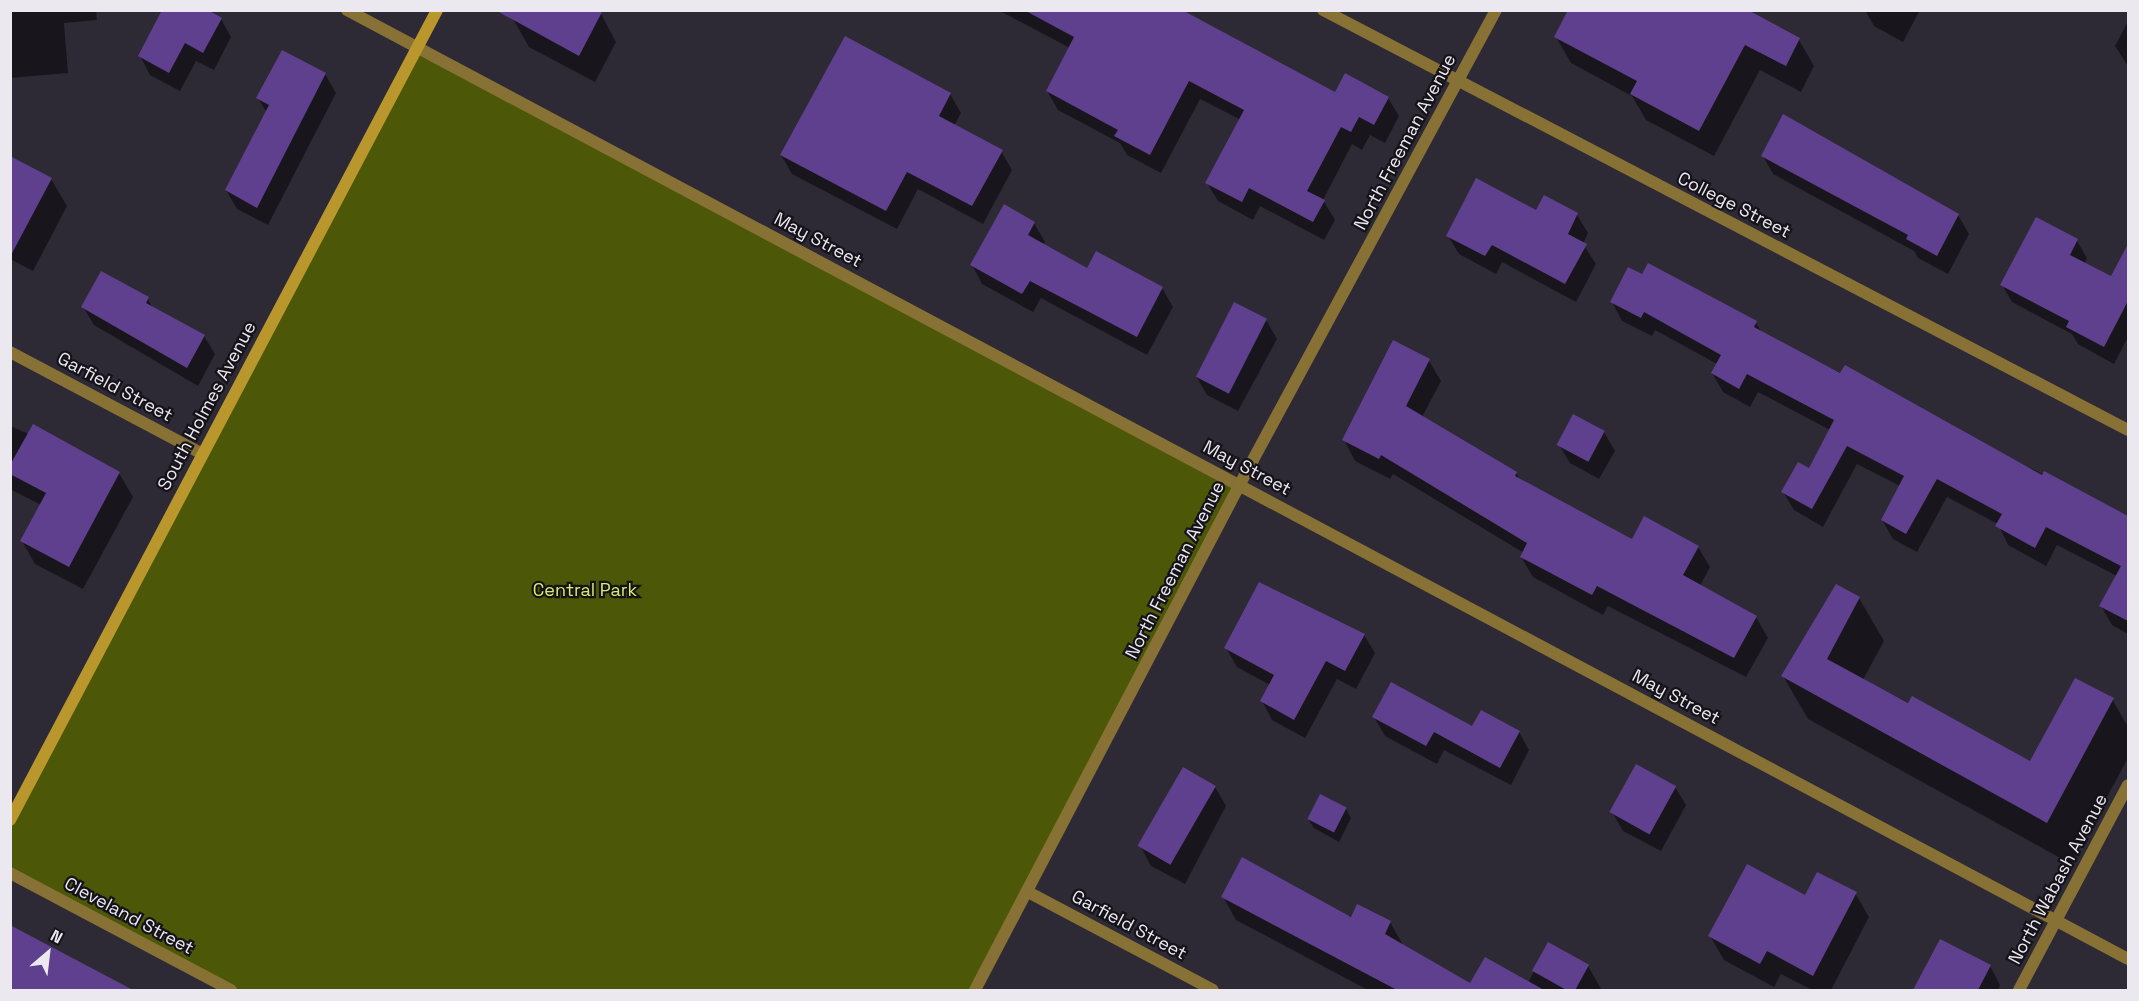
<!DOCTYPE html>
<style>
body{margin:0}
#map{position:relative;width:2139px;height:1001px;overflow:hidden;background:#2d2a35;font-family:"Space Grotesk",sans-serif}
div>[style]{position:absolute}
.green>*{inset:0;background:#4c5707}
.shadow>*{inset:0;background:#0007}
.building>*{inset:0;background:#5f408e;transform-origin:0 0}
.minor>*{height:12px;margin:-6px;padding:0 6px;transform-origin:6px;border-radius:6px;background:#877135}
.secondary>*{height:12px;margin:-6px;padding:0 6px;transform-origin:6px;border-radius:6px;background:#ba972d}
span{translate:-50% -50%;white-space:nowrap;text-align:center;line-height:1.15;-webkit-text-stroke:4.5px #151319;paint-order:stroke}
.street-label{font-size:18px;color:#ebe8f0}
.park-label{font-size:18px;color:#d6ed6d}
.frame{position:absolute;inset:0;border:12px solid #ebe8f0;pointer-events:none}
.north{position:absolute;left:18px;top:923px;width:60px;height:60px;-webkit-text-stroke:4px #151319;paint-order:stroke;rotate:28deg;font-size:16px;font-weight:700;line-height:24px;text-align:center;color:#ebe8f0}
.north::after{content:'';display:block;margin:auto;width:21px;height:27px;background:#ebe8f0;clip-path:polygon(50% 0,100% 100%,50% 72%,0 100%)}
</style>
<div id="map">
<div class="green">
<i style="clip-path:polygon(417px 48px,1240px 484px,972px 990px,231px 990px,11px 873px,10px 820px)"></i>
</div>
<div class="shadow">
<i style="clip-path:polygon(10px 10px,96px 10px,97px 20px,64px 23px,68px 73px,10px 78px)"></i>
<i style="clip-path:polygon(998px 10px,1162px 10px,1336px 94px,1388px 98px,1399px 116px,1385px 143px,1370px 135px,1362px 150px,1352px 144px,1323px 200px,1335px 220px,1324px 240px,1260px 206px,1253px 220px,1218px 201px,1207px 183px,1241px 120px,1200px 99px,1161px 173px,1127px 155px,1120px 143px,1058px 110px,1047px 91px,1070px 48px)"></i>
<i style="clip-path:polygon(1742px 10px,1799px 40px,1814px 66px,1801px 92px,1760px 70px,1714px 156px,1646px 120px,1632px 96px,1571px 63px,1556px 37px)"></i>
<i style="clip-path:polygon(1865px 10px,1920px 10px,1903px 42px,1874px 26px)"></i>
<i style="clip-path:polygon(601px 14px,616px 42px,595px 82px,529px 47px,513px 19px)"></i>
<i style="clip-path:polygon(221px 19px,231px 37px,214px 70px,196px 61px,180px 91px,150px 75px,140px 56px)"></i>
<i style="clip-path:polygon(2128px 21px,2128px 66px,2115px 46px)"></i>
<i style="clip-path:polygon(325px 74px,336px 93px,268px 225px,237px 209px,226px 190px,267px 113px,258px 98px)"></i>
<i style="clip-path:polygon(950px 94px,961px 113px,954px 126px,1001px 151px,1012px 170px,983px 224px,918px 189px,897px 229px,792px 174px,781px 155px)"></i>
<i style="clip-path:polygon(1763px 156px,1958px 215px,1969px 234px,1948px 274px,1918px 258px,1914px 251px,1773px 174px)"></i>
<i style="clip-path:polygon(10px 158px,51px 179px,67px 206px,33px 271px,10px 259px)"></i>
<i style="clip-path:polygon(1545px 197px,1577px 215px,1588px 233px,1583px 244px,1596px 264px,1576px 302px,1502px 262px,1496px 274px,1459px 254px,1448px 236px,1537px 212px)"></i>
<i style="clip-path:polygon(1034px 223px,1045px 242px,1043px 245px,1087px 270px,1162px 288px,1173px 307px,1147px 355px,1041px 298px,1033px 312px,982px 284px,972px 265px)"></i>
<i style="clip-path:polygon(2077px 241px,2087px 258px,2084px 264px,2112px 279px,2128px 247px,2128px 337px,2114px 364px,2078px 344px,2072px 334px,2012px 302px,2002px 285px)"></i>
<i style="clip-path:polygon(1649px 265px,1756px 323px,1763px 334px,2128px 517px,2128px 634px,2112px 625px,2101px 606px,2117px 576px,2057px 545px,2046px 566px,2008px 545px,1998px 524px,1947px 497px,1917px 552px,1893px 539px,1882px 520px,1900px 486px,1857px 464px,1823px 527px,1794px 510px,1783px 492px,1809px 470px,1830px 430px,1758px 392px,1750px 407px,1723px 392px,1712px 373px,1717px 364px,1655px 330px,1652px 336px,1622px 321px,1612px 302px,1643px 276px)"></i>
<i style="clip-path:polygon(148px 299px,153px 309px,204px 336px,215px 354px,198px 386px,94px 325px,83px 307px)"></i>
<i style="clip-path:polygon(1266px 320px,1277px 339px,1238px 411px,1207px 395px,1196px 376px)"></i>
<i style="clip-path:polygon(1429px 361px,1441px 381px,1422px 417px,1516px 473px,1521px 481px,1632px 541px,1698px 547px,1710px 567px,1700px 586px,1756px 617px,1768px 638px,1746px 677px,1608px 606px,1603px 615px,1533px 577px,1521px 557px,1524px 553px,1393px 474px,1390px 479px,1355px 461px,1344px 440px)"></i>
<i style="clip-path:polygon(10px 426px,119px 473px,133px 497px,83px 589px,35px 564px,22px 541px,41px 505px,10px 489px)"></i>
<i style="clip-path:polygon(1604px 432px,1615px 451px,1599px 479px,1570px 463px,1559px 445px)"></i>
<i style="clip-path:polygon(1859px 598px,1884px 641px,1863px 680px,2031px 763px,2112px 699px,2128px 727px,2128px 758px,2071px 864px,1808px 719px,1783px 676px)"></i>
<i style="clip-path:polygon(1364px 635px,1375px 653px,1356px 689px,1337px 679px,1305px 738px,1272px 720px,1262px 701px,1270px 685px,1237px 667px,1226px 648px)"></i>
<i style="clip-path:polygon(1374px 717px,1519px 732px,1529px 750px,1511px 785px,1444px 750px,1437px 764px,1385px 736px)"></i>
<i style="clip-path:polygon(1215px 787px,1226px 806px,1185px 884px,1151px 866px,1141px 847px)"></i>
<i style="clip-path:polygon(1675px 787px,1686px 805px,1661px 851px,1623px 831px,1612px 812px)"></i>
<i style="clip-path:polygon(1346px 809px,1351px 818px,1339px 842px,1314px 828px,1308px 819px)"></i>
<i style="clip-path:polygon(1855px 893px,1869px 917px,1831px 990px,1812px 990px,1781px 974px,1774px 987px,1724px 960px,1710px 936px,1806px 897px)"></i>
<i style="clip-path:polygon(1223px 897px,1390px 922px,1403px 945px,1470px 986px,1528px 983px,1548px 944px,1588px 966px,1601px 989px,1368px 990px,1236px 920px)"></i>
<i style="clip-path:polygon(10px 933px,117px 983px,121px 990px,10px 990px)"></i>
<i style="clip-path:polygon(1990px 966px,2000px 985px,1998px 990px,1916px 988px)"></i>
</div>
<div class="building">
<i style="clip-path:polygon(162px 10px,208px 10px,222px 18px,203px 53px,185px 43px,169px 73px,138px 56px)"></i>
<i style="clip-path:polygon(495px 10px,603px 10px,579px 56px)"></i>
<i style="clip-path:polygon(1024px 10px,1182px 10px,1335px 92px,1345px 73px,1389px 97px,1374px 125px,1359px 117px,1351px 132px,1341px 127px,1307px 191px,1325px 200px,1313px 222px,1249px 188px,1242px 202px,1205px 183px,1244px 110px,1189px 81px,1150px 155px,1114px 136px,1118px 130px,1046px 91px,1074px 37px)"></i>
<i style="clip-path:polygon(1568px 10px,1748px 10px,1800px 38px,1786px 66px,1745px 45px,1699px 131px,1630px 94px,1637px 81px,1554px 37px)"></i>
<i style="clip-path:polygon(845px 36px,951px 93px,939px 116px,1003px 150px,972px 206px,907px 172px,886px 211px,780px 155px)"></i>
<i style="clip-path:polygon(282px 50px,326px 73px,257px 208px,225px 190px,269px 105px,256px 98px)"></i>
<i style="clip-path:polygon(1783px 114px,1959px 214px,1937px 256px,1906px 239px,1908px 235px,1761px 156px)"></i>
<i style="clip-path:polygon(10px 156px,52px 178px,10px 257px)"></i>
<i style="clip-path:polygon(1476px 178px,1536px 210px,1544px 195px,1578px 213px,1568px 234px,1587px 244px,1565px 284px,1492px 245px,1485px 256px,1446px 236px)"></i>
<i style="clip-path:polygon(1004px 204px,1035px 222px,1028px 235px,1087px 268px,1096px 251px,1163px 287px,1137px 337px,1030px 281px,1022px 294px,970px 265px)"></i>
<i style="clip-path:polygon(2036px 217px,2078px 239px,2070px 255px,2111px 276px,2128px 244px,2128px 301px,2104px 347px,2066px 327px,2069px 321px,2000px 285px)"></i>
<i style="clip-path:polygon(1648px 263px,1757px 321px,1754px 327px,1840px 373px,1845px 365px,2042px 475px,2044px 471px,2128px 516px,2128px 621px,2099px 606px,2121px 566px,2046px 527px,2035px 548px,1995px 526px,2002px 514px,1937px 479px,1906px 534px,1881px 520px,1904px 476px,1847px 446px,1812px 509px,1781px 492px,1798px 462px,1809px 468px,1834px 420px,1747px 374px,1739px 389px,1711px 373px,1721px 355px,1644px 312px,1641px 318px,1610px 302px,1628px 267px,1642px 274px)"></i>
<i style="clip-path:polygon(101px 271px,149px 297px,146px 303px,205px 335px,187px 368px,81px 307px)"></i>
<i style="left:1234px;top:302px;width:37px;height:84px;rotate:27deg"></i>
<i style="clip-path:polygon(1393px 340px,1430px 359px,1406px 406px,1517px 472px,1515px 476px,1632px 539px,1644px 516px,1699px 546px,1683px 575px,1757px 616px,1734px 658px,1597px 586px,1592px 595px,1520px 557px,1527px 543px,1381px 455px,1379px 459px,1342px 440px)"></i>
<i style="left:1573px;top:414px;width:36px;height:35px;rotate:28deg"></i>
<i style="clip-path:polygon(33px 424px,120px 472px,69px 567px,20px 541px,46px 493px,10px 474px,10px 465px)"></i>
<i style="clip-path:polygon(1259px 582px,1365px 634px,1345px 671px,1326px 661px,1294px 720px,1260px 701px,1274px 675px,1224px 648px)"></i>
<i style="clip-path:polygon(1836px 584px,1860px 597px,1827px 659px,1908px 703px,1912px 696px,2030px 761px,2075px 678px,2114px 698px,2047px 823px,1781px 676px)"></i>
<i style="clip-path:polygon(1391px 682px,1472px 726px,1481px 710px,1520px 731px,1500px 768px,1434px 732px,1426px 746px,1372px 717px)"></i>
<i style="left:1636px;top:764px;width:46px;height:55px;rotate:29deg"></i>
<i style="left:1183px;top:767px;width:38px;height:91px;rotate:30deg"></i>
<i style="left:1320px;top:794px;width:30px;height:28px;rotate:27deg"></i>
<i style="clip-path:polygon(1242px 857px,1351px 917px,1357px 904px,1391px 921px,1385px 934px,1470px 983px,1485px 957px,1544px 990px,1397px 990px,1221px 897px)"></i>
<i style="clip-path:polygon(1747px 864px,1805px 895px,1817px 872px,1857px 892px,1813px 976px,1767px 951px,1760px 964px,1708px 936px)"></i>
<i style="clip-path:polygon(10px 925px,133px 990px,10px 990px)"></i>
<i style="clip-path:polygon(1940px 939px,1991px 965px,1978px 990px,1913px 990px)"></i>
<i style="left:1548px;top:942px;width:47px;height:33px;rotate:29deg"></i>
</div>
<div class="minor">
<i style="left:347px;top:10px;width:2018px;rotate:28.05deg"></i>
<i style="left:1323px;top:10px;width:908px;rotate:27.55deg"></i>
<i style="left:10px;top:352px;width:218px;rotate:27.9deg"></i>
<i style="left:10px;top:873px;width:250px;rotate:27.9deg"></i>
<i style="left:1028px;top:892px;width:209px;rotate:27.9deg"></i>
<i style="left:975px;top:990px;width:571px;rotate:-62.36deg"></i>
<i style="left:1240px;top:484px;width:539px;rotate:-61.63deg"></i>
<i style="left:2019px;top:990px;width:232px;rotate:-62deg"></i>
</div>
<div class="secondary">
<i style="left:10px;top:820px;width:916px;rotate:-62.2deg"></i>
</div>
<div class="street-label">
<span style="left:1405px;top:142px;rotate:-62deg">North Freeman Avenue</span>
<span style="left:1734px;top:205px;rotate:27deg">College Street</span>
<span style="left:818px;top:240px;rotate:28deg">May Street</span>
<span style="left:115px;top:387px;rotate:28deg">Garfield Street</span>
<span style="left:207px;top:406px;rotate:-62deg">South Holmes Avenue</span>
<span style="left:1247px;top:468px;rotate:28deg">May Street</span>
<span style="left:1175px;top:570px;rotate:-63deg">North Freeman Avenue</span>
<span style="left:1676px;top:697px;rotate:28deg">May Street</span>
<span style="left:2058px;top:879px;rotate:-62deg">North Wabash Avenue</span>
<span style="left:129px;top:916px;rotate:28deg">Cleveland Street</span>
<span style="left:1129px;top:925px;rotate:28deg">Garfield Street</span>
</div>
<div class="park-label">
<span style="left:585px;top:590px">Central Park</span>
</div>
<div class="frame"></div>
<div class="north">N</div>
</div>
